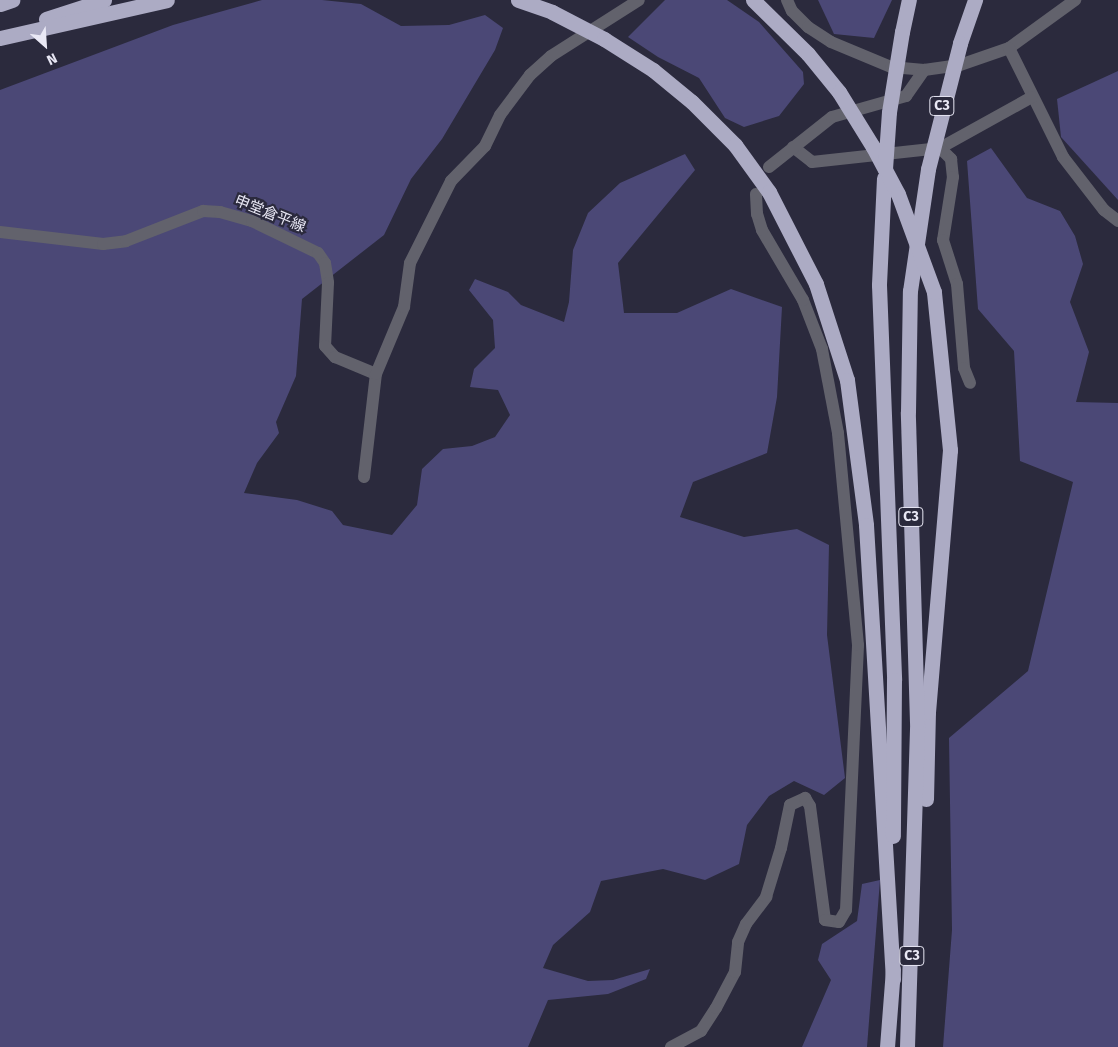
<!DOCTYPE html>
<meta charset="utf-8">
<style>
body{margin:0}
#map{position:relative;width:1118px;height:1047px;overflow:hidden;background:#2b2a3d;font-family:"Fira Sans","Noto Sans JP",sans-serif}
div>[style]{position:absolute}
.green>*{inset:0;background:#4b4876}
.minor>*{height:12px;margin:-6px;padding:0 6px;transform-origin:6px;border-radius:6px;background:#62626c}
.highway>*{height:15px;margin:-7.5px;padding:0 7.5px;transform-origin:7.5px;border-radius:7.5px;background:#acabc4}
.highway-bridge>*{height:15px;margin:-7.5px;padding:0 7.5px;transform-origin:7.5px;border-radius:7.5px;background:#acabc4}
span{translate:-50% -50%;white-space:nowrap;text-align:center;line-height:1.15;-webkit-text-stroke:4.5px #2b2a3d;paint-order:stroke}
.shield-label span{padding:1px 4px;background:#2b2a3d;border:1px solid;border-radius:4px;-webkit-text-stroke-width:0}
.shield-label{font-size:14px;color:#e9e8f5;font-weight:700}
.street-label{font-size:15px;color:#e9e8f5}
.north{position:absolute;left:20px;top:20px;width:50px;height:50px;-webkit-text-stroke:4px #2b2a3d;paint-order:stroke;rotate:154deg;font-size:14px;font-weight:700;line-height:20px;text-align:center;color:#e9e8f5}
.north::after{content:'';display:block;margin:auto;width:18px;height:22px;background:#e9e8f5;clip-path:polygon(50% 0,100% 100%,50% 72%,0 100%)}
</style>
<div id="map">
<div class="green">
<i style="clip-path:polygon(262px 0,322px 0,361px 4px,401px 26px,449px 25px,485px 15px,503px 28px,495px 50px,442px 139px,411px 179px,384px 235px,302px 299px,296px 376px,276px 422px,279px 433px,257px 463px,244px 493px,297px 500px,332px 511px,343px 525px,392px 535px,417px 505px,422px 469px,443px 449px,472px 446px,495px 437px,510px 415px,498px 390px,470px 387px,474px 369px,495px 348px,493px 320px,469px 290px,475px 279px,508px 292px,521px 305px,564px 322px,569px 302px,573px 250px,588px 213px,620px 183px,685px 154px,695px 170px,618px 263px,624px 313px,677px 313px,731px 289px,782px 307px,777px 397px,767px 453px,693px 482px,680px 517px,744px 537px,797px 529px,829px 545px,827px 635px,845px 778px,824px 795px,794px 781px,769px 796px,747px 825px,739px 864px,705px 880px,663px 869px,601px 881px,590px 912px,553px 945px,543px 968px,588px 981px,613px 980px,650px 969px,646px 979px,608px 994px,548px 1000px,528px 1047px,0 1047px,0 90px,173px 25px)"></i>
<i style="clip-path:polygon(665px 0,727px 0,759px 22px,803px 72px,804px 84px,779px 116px,744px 127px,725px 118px,699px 78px,658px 57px,628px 37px)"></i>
<i style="clip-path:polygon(818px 0,892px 0,874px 38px,834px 34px)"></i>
<i style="clip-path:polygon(1118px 71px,1118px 200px,1061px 137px,1057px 99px)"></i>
<i style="clip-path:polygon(991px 148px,1027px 198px,1060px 211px,1075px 236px,1083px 264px,1070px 302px,1089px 352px,1076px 402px,1118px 403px,1118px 1047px,943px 1047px,952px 930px,949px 738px,1028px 671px,1073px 482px,1020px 461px,1014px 351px,978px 309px,967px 161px)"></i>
<i style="clip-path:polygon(880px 880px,867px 1047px,802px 1047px,831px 980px,818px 960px,822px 944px,857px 921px,862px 884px)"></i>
</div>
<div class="minor">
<i style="left:787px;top:0;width:12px;rotate:66deg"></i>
<i style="left:792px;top:11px;width:23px;rotate:45deg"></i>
<i style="left:808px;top:27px;width:27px;rotate:33deg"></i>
<i style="left:831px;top:42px;width:65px;rotate:22.6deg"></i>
<i style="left:891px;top:67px;width:33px;rotate:5deg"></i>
<i style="left:924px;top:70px;width:36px;rotate:-8deg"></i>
<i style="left:960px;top:65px;width:52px;rotate:-19.1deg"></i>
<i style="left:1009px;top:48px;width:82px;rotate:-36deg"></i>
<i style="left:1009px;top:48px;width:122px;rotate:63.6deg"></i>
<i style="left:1063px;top:157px;width:67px;rotate:52.3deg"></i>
<i style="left:1104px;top:210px;width:18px;rotate:38deg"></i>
<i style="left:793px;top:147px;width:24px;rotate:38deg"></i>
<i style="left:812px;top:162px;width:129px;rotate:-6.2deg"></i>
<i style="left:940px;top:148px;width:105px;rotate:-29deg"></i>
<i style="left:940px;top:148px;width:16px;rotate:45deg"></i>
<i style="left:951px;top:159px;width:18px;rotate:84deg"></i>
<i style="left:953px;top:177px;width:64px;rotate:99deg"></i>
<i style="left:943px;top:240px;width:46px;rotate:72.3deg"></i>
<i style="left:957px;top:284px;width:84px;rotate:85.2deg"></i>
<i style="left:964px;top:368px;width:16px;rotate:68deg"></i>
<i style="left:769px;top:167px;width:80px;rotate:-38.4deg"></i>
<i style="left:832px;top:117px;width:77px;rotate:-15.8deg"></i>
<i style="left:906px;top:96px;width:32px;rotate:-55deg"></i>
<i style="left:0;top:232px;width:104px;rotate:6.6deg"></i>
<i style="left:103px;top:244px;width:23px;rotate:-7deg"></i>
<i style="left:126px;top:241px;width:83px;rotate:-21.3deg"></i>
<i style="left:203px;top:211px;width:17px;rotate:3deg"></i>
<i style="left:220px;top:212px;width:33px;rotate:16deg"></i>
<i style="left:252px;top:221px;width:73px;rotate:25.9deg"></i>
<i style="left:318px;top:253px;width:12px;rotate:55deg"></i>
<i style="left:325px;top:263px;width:20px;rotate:81deg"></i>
<i style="left:328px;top:283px;width:63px;rotate:92.7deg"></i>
<i style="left:325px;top:346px;width:15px;rotate:48deg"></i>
<i style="left:335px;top:357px;width:44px;rotate:22.5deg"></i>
<i style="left:364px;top:477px;width:104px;rotate:-83.4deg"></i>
<i style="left:376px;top:374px;width:73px;rotate:-67.3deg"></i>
<i style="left:404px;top:307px;width:44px;rotate:-82.2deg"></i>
<i style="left:410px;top:263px;width:92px;rotate:-63.4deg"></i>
<i style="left:451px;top:181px;width:49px;rotate:-45.8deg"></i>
<i style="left:485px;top:146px;width:34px;rotate:-64deg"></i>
<i style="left:500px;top:115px;width:50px;rotate:-53.1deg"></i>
<i style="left:530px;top:75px;width:28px;rotate:-42deg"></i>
<i style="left:551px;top:56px;width:104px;rotate:-32.5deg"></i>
<i style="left:671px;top:1047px;width:34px;rotate:-28deg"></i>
<i style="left:701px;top:1031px;width:27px;rotate:-57deg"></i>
<i style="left:716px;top:1008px;width:41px;rotate:-62.2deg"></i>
<i style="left:735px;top:972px;width:30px;rotate:-84deg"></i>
<i style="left:738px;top:942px;width:20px;rotate:-66deg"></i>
<i style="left:746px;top:924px;width:34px;rotate:-53deg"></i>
<i style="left:766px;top:897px;width:51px;rotate:-73deg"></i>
<i style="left:781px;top:848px;width:44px;rotate:-78.2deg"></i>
<i style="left:790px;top:805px;width:17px;rotate:-25deg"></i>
<i style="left:805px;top:798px;width:9px;rotate:58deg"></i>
<i style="left:810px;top:806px;width:115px;rotate:82.5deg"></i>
<i style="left:825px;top:920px;width:14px;rotate:8deg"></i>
<i style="left:839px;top:922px;width:14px;rotate:-60deg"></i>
<i style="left:846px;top:910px;width:265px;rotate:-87.4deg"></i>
<i style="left:858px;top:645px;width:213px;rotate:-95.4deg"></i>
<i style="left:838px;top:433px;width:86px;rotate:-100.8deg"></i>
<i style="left:822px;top:349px;width:53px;rotate:-111.2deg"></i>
<i style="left:803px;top:300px;width:81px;rotate:-120.4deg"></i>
<i style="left:762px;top:230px;width:17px;rotate:-107deg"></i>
<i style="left:757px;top:214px;width:20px;rotate:-93deg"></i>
</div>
<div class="highway">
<i style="left:0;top:4px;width:13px;rotate:-18deg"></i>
<i style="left:46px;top:19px;width:61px;rotate:-18.1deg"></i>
<i style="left:902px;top:32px;width:33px;rotate:-78deg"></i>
<i style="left:0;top:38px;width:171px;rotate:-12.8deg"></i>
<i style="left:960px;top:43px;width:46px;rotate:-70.8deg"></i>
<i style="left:653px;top:70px;width:50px;rotate:39.4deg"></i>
<i style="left:692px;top:102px;width:61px;rotate:45deg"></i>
<i style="left:735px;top:145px;width:58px;rotate:54.1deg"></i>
<i style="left:769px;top:192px;width:103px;rotate:62.9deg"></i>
<i style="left:816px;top:284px;width:101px;rotate:72.1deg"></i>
<i style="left:847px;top:380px;width:146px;rotate:82.5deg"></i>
<i style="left:866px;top:525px;width:455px;rotate:86.6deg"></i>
<i style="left:884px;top:178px;width:107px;rotate:92.7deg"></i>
<i style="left:879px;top:285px;width:395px;rotate:87.8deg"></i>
<i style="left:894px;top:680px;width:156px;rotate:90.4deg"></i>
<i style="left:926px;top:799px;width:87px;rotate:-88.7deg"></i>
<i style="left:928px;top:712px;width:263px;rotate:-85.2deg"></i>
<i style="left:950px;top:450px;width:159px;rotate:-95.8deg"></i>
<i style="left:887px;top:1047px;width:78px;rotate:-85.6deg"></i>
<i style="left:907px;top:1047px;width:325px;rotate:-88.2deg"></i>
<i style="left:917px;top:722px;width:310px;rotate:-91.7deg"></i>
<i style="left:908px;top:412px;width:121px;rotate:-89.1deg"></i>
<i style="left:910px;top:291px;width:123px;rotate:-81.6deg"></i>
</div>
<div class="highway-bridge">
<i style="left:518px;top:0;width:36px;rotate:19deg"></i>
<i style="left:552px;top:12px;width:59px;rotate:27.4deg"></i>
<i style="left:604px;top:39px;width:58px;rotate:32.3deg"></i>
<i style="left:753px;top:0;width:77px;rotate:44.5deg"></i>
<i style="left:808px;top:54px;width:49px;rotate:50.8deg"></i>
<i style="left:839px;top:92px;width:65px;rotate:58.3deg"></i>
<i style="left:873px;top:147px;width:53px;rotate:62deg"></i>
<i style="left:898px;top:194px;width:104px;rotate:69.8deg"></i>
<i style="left:885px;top:169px;width:57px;rotate:-86deg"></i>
<i style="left:889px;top:112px;width:81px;rotate:-80.8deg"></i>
<i style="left:928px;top:169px;width:130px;rotate:-75.7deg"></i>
</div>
<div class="shield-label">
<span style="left:942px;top:106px">C3</span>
<span style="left:911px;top:517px">C3</span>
<span style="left:912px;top:956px">C3</span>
</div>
<div class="street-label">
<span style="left:270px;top:214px;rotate:22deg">申堂倉平線</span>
</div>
<div class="north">N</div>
</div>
